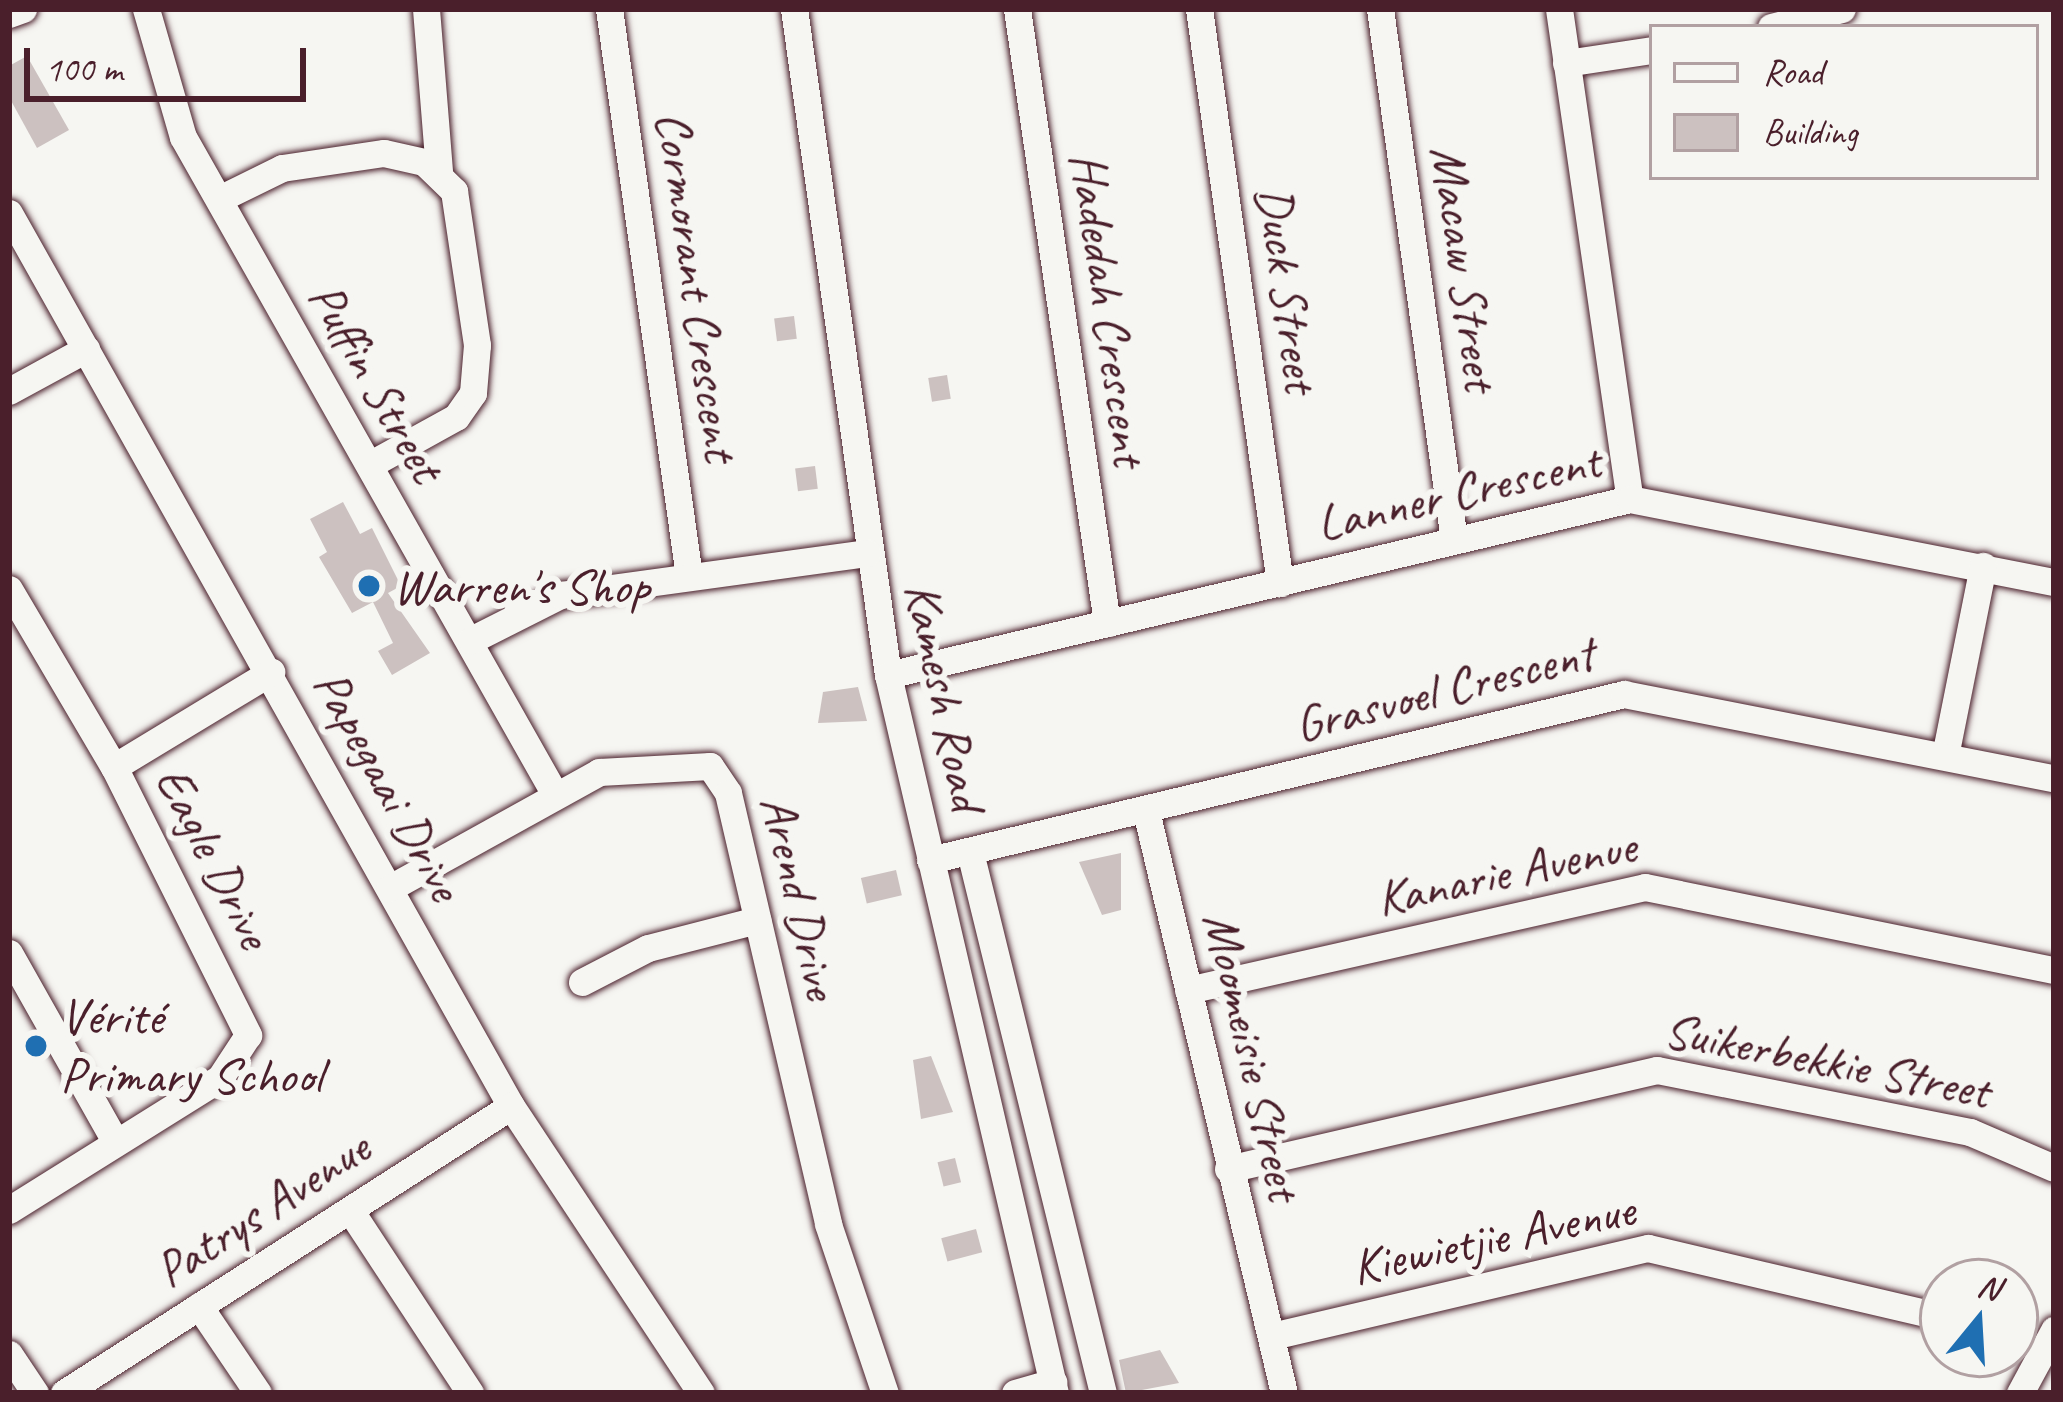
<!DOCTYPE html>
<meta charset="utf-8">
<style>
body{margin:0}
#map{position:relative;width:2063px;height:1402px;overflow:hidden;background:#f6f6f2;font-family:Caveat,sans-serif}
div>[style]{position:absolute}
.building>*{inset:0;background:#ccc1c0;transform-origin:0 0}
.roads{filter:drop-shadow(0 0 3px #4a1f2b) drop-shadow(0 0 3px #4a1f2b)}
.minor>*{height:27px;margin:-13.5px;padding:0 13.5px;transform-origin:13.5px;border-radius:13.5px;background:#f6f6f2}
.dots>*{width:33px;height:33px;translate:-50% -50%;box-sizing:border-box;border:6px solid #f6f6f2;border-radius:50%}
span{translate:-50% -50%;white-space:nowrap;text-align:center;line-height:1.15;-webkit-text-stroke:12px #f6f6f2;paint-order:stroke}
.street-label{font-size:51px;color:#4a1f2b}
.poi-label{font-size:51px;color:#4a1f2b}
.left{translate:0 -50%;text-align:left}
.frame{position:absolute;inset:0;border:12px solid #4a1f2b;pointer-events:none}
.legend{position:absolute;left:1649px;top:24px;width:390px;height:156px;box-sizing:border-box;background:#f6f6f2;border:3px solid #b1a0a2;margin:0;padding:15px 21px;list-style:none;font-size:36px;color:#4a1f2b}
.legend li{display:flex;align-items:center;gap:24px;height:60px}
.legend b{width:60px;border:3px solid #b1a0a2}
.north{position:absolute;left:1919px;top:1258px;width:120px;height:120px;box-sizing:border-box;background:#f6f6f2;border:3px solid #b1a0a2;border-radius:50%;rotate:18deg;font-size:33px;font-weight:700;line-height:48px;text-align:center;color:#4a1f2b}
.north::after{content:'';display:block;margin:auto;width:42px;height:54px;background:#1f6fb2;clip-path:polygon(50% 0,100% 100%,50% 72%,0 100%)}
.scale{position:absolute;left:24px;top:48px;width:282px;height:54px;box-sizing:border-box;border:6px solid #4a1f2b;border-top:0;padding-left:15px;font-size:36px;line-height:42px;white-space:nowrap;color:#4a1f2b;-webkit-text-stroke:9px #f6f6f2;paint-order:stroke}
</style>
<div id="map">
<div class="building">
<i style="clip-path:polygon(27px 56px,69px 130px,37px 148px,9px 97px,9px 66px)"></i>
<i style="left:794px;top:316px;width:23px;height:20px;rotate:83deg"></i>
<i style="left:947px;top:375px;width:24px;height:19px;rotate:81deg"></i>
<i style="left:815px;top:466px;width:23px;height:20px;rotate:83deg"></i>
<i style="clip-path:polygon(343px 502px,360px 534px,372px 528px,401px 586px,388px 593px,430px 653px,392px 675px,378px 651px,393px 643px,373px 602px,352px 613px,319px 557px,327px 552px,310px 519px)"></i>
<i style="clip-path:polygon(858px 687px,867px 721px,818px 723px,823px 692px)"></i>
<i style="clip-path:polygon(1121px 853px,1121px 910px,1102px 915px,1079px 862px)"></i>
<i style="left:896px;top:870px;width:26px;height:36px;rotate:77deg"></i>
<i style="clip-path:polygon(931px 1056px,953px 1112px,921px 1119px,913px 1060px)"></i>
<i style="left:955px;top:1158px;width:25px;height:18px;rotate:76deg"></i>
<i style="left:976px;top:1229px;width:24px;height:36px;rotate:75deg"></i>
<i style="clip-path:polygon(1160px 1350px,1179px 1383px,1126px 1393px,1119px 1360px)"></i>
</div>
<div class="roads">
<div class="minor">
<i style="left:146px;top:9px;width:133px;rotate:73.9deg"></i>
<i style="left:183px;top:137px;width:751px;rotate:60.5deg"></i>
<i style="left:426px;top:9px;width:164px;rotate:85.4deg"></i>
<i style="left:609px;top:9px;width:573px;rotate:81.97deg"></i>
<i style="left:794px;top:9px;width:673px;rotate:81.97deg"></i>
<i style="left:888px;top:675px;width:737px;rotate:76.91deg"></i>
<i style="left:1017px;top:9px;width:621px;rotate:81.66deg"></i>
<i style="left:1199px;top:9px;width:580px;rotate:81.97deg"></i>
<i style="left:1380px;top:9px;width:536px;rotate:82.07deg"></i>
<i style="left:1559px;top:9px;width:495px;rotate:81.8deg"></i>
<i style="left:9px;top:14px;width:15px;rotate:-20deg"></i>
<i style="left:1771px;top:27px;width:73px;rotate:-14.2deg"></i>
<i style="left:1566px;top:63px;width:87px;rotate:-8.6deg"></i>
<i style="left:219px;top:199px;width:70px;rotate:-26.2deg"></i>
<i style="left:282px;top:168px;width:103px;rotate:-8.4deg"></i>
<i style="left:384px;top:153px;width:41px;rotate:12.7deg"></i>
<i style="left:424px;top:162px;width:42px;rotate:44deg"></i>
<i style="left:454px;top:191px;width:156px;rotate:81.5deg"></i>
<i style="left:477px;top:345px;width:48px;rotate:94.8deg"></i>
<i style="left:473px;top:393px;width:29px;rotate:125deg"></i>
<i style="left:456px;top:417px;width:99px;rotate:151.1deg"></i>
<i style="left:9px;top:213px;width:1024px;rotate:60.66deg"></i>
<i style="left:511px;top:1106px;width:344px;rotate:56.5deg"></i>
<i style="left:9px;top:391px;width:88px;rotate:-28.6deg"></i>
<i style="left:9px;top:589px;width:207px;rotate:59.5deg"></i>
<i style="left:114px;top:767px;width:300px;rotate:63.4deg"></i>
<i style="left:248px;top:1035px;width:51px;rotate:123.1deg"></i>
<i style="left:220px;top:1078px;width:249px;rotate:148deg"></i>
<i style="left:471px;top:640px;width:100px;rotate:-26.8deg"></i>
<i style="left:560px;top:595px;width:310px;rotate:-7.8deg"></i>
<i style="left:888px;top:675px;width:763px;rotate:-13.34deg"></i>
<i style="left:1630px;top:499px;width:432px;rotate:11.1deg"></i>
<i style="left:1945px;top:756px;width:194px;rotate:-78.7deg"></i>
<i style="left:114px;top:767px;width:184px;rotate:-31.2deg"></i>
<i style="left:1146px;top:811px;width:598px;rotate:76.66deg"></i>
<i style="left:970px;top:852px;width:557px;rotate:76.19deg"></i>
<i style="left:930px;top:860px;width:714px;rotate:-13.45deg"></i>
<i style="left:1624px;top:694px;width:438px;rotate:11.1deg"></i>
<i style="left:390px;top:888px;width:239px;rotate:-29deg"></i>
<i style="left:599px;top:772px;width:111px;rotate:-3.1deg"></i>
<i style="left:710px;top:766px;width:32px;rotate:56deg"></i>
<i style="left:728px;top:793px;width:442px;rotate:76.9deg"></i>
<i style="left:828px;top:1224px;width:178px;rotate:71.4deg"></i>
<i style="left:9px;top:953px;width:216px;rotate:60.6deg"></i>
<i style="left:582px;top:982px;width:74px;rotate:-27.3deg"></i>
<i style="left:648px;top:948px;width:113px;rotate:-14.4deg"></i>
<i style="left:1188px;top:990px;width:468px;rotate:-12.7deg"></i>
<i style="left:1645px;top:887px;width:417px;rotate:11.5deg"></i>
<i style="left:1228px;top:1169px;width:440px;rotate:-13deg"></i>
<i style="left:1657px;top:1070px;width:319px;rotate:11.2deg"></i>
<i style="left:1970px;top:1132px;width:91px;rotate:23.2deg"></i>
<i style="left:350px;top:1210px;width:219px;rotate:56.7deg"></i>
<i style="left:199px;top:1306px;width:105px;rotate:55.9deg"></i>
<i style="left:1272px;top:1336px;width:386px;rotate:-13.2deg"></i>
<i style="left:1648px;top:1248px;width:303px;rotate:13.2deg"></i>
<i style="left:9px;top:1354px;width:47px;rotate:56.3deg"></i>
<i style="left:64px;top:1393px;width:531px;rotate:-32.7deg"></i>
<i style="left:1015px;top:1393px;width:40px;rotate:-16deg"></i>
<i style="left:2020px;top:1393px;width:72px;rotate:-61.6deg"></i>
</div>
</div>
<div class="dots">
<i style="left:369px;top:586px;background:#1f6fb2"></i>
<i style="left:36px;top:1046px;background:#1f6fb2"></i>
</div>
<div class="street-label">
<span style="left:1465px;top:268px;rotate:82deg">Macaw Street</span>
<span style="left:697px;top:286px;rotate:82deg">Cormorant Crescent</span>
<span style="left:1288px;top:289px;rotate:82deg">Duck Street</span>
<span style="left:1109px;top:309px;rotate:82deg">Hadedah Crescent</span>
<span style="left:376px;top:382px;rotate:60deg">Puffin Street</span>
<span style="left:1458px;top:492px;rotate:-13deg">Lanner Crescent</span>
<span style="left:1444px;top:689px;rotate:-14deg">Grasvoel Crescent</span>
<span style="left:945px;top:696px;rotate:78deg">Kamesh Road</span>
<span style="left:388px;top:785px;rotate:61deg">Papegaai Drive</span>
<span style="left:214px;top:857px;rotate:63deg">Eagle Drive</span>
<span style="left:1506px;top:872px;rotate:-12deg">Kanarie Avenue</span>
<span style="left:800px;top:897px;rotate:77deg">Arend Drive</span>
<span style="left:1253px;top:1056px;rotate:77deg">Moomeisie Street</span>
<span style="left:1827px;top:1060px;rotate:11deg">Suikerbekkie Street</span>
<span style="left:262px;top:1209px;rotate:-33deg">Patrys Avenue</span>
<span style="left:1493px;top:1238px;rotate:-12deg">Kiewietjie Avenue</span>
</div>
<div class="poi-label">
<span class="left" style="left:393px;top:586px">Warren's Shop</span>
<span class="left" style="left:60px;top:1046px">Vérité<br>Primary School</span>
</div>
<div class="frame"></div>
<ul class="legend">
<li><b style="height:15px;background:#f6f6f2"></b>Road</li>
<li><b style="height:33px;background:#ccc1c0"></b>Building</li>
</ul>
<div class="north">N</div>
<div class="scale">100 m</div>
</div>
